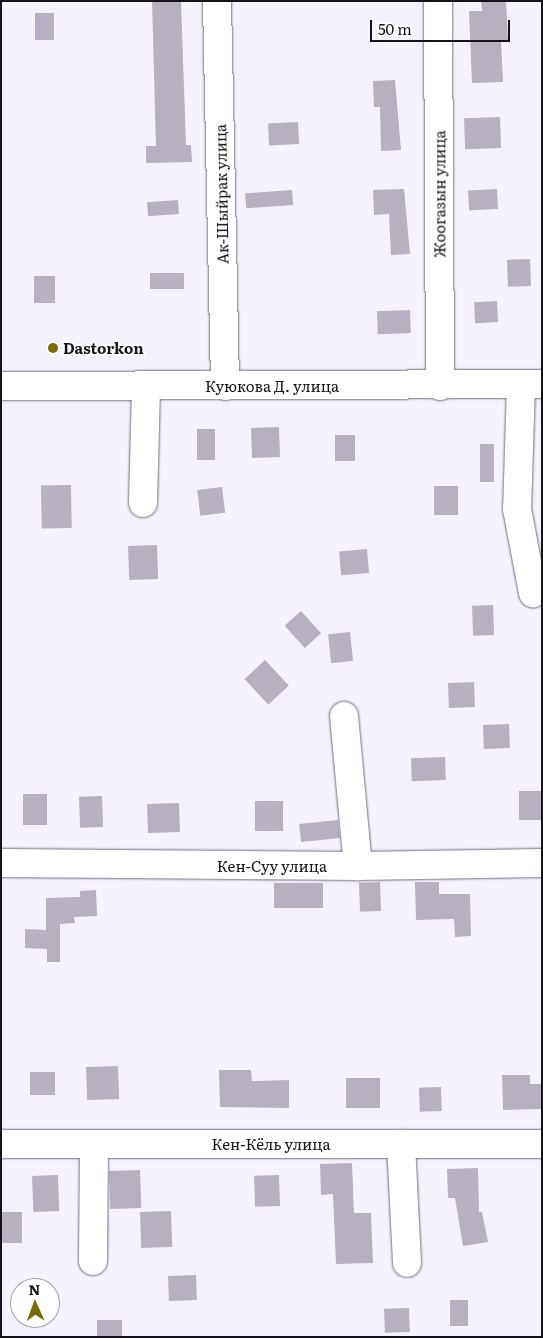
<!DOCTYPE html>
<meta charset="utf-8">
<style>
body{margin:0}
#map{position:relative;width:543px;height:1338px;overflow:hidden;background:#f6f2fd;font-family:Literata,serif}
div>[style]{position:absolute}
.building>*{inset:0;background:#b6b0c1;transform-origin:0 0}
.roads{filter:drop-shadow(0 0 1px #736d7d) drop-shadow(0 0 1px #736d7d)}
.minor>*{height:28px;margin:-14px;padding:0 14px;transform-origin:14px;border-radius:14px;background:#fff}
.dots>*{width:14px;height:14px;translate:-50% -50%;box-sizing:border-box;border:2px solid #fff;border-radius:50%}
span{translate:-50% -50%;white-space:nowrap;text-align:center;line-height:1.15;-webkit-text-stroke:4px #fff;paint-order:stroke}
.street-label{font-size:15px;color:#151319}
.poi-label{font-size:15px;color:#151319;font-weight:700}
.left{translate:0 -50%;text-align:left}
.frame{position:absolute;inset:0;border:2px solid #151319;pointer-events:none}
.north{position:absolute;left:10px;top:1278px;width:50px;height:50px;box-sizing:border-box;background:#fff;border:1px solid #a1a1a3;border-radius:50%;rotate:358deg;font-size:14px;font-weight:700;line-height:20px;text-align:center;color:#151319}
.north::after{content:'';display:block;margin:auto;width:18px;height:22px;background:#796c06;clip-path:polygon(50% 0,100% 100%,50% 72%,0 100%)}
.scale{position:absolute;left:370px;top:20px;width:140px;height:22px;box-sizing:border-box;border:2px solid #151319;border-top:0;padding-left:6px;font-size:15px;line-height:18px;white-space:nowrap;color:#151319;-webkit-text-stroke:4px #fff;paint-order:stroke}
</style>
<div id="map">
<div class="building">
<i style="clip-path:polygon(152px 1px,181px 1px,186px 145px,191px 145px,192px 162px,146px 163px,146px 146px,156px 146px)"></i>
<i style="clip-path:polygon(481px 1px,506px 1px,508px 40px,501px 41px,503px 82px,472px 83px,469px 11px,482px 11px)"></i>
<i style="left:35px;top:13px;width:19px;height:27px"></i>
<i style="clip-path:polygon(395px 80px,401px 150px,381px 151px,380px 107px,374px 107px,373px 81px)"></i>
<i style="left:500px;top:117px;width:31px;height:36px;rotate:88deg"></i>
<i style="left:298px;top:122px;width:22px;height:30px;rotate:87deg"></i>
<i style="clip-path:polygon(404px 189px,410px 254px,391px 255px,389px 214px,374px 215px,373px 190px)"></i>
<i style="left:497px;top:189px;width:20px;height:29px;rotate:87deg"></i>
<i style="left:292px;top:190px;width:15px;height:47px;rotate:86deg"></i>
<i style="left:178px;top:200px;width:14px;height:31px;rotate:86deg"></i>
<i style="left:530px;top:259px;width:27px;height:23px;rotate:88deg"></i>
<i style="left:184px;top:273px;width:16px;height:34px;rotate:90deg"></i>
<i style="left:34px;top:276px;width:21px;height:27px"></i>
<i style="left:497px;top:301px;width:21px;height:23px;rotate:87deg"></i>
<i style="left:410px;top:310px;width:23px;height:33px;rotate:88deg"></i>
<i style="left:279px;top:427px;width:30px;height:28px;rotate:88deg"></i>
<i style="left:197px;top:429px;width:18px;height:31px"></i>
<i style="left:335px;top:435px;width:20px;height:26px"></i>
<i style="left:480px;top:444px;width:14px;height:38px"></i>
<i style="left:71px;top:485px;width:43px;height:30px;rotate:89deg"></i>
<i style="left:458px;top:486px;width:29px;height:24px;rotate:90deg"></i>
<i style="left:222px;top:487px;width:26px;height:25px;rotate:83deg"></i>
<i style="left:157px;top:545px;width:34px;height:29px;rotate:88deg"></i>
<i style="left:367px;top:549px;width:24px;height:28px;rotate:85deg"></i>
<i style="left:493px;top:605px;width:30px;height:21px;rotate:88deg"></i>
<i style="left:301px;top:611px;width:30px;height:22px;rotate:48deg"></i>
<i style="left:350px;top:632px;width:29px;height:22px;rotate:84deg"></i>
<i style="left:265px;top:660px;width:35px;height:28px;rotate:47deg"></i>
<i style="left:474px;top:682px;width:25px;height:26px;rotate:88deg"></i>
<i style="left:509px;top:724px;width:24px;height:26px;rotate:88deg"></i>
<i style="left:445px;top:757px;width:23px;height:34px;rotate:88deg"></i>
<i style="left:519px;top:791px;width:23px;height:29px"></i>
<i style="left:23px;top:794px;width:24px;height:31px"></i>
<i style="left:102px;top:796px;width:31px;height:23px;rotate:88deg"></i>
<i style="left:283px;top:801px;width:30px;height:28px;rotate:90deg"></i>
<i style="left:179px;top:803px;width:29px;height:32px;rotate:88deg"></i>
<i style="left:338px;top:820px;width:18px;height:39px;rotate:84deg"></i>
<i style="left:380px;top:882px;width:29px;height:21px;rotate:88deg"></i>
<i style="clip-path:polygon(415px 882px,439px 882px,439px 894px,470px 894px,471px 936px,455px 937px,454px 919px,416px 920px)"></i>
<i style="left:274px;top:883px;width:49px;height:25px"></i>
<i style="clip-path:polygon(96px 890px,97px 916px,74px 917px,75px 923px,60px 924px,60px 962px,47px 962px,47px 949px,25px 948px,25px 929px,46px 930px,46px 898px,80px 897px,80px 891px)"></i>
<i style="left:118px;top:1066px;width:33px;height:32px;rotate:88deg"></i>
<i style="clip-path:polygon(219px 1070px,251px 1070px,252px 1081px,289px 1080px,289px 1108px,220px 1107px)"></i>
<i style="left:30px;top:1072px;width:25px;height:23px"></i>
<i style="clip-path:polygon(502px 1075px,530px 1075px,530px 1084px,542px 1084px,542px 1109px,503px 1110px)"></i>
<i style="left:346px;top:1078px;width:34px;height:30px"></i>
<i style="left:441px;top:1087px;width:24px;height:22px;rotate:88deg"></i>
<i style="clip-path:polygon(352px 1163px,354px 1213px,371px 1213px,373px 1263px,336px 1264px,333px 1194px,321px 1195px,320px 1164px)"></i>
<i style="clip-path:polygon(478px 1168px,479px 1212px,482px 1212px,488px 1242px,463px 1246px,455px 1198px,448px 1198px,447px 1169px)"></i>
<i style="left:140px;top:1170px;width:38px;height:31px;rotate:88deg"></i>
<i style="left:58px;top:1175px;width:36px;height:26px;rotate:88deg"></i>
<i style="left:279px;top:1175px;width:31px;height:25px;rotate:88deg"></i>
<i style="left:171px;top:1211px;width:36px;height:31px;rotate:88deg"></i>
<i style="left:1px;top:1212px;width:21px;height:31px"></i>
<i style="left:196px;top:1275px;width:25px;height:28px;rotate:88deg"></i>
<i style="left:450px;top:1300px;width:18px;height:26px"></i>
<i style="left:409px;top:1308px;width:24px;height:25px;rotate:88deg"></i>
<i style="left:97px;top:1320px;width:25px;height:17px"></i>
</div>
<div class="roads">
<div class="minor">
<i style="left:217px;top:1px;width:385px;rotate:88.8deg"></i>
<i style="left:438px;top:1px;width:385px;rotate:89.7deg"></i>
<i style="left:521px;top:385px;width:124px;rotate:91.8deg"></i>
<i style="left:517px;top:509px;width:86px;rotate:79.2deg"></i>
<i style="left:1px;top:386px;width:541px;rotate:-0.21deg"></i>
<i style="left:143px;top:503px;width:117px;rotate:-88.5deg"></i>
<i style="left:344px;top:716px;width:151px;rotate:84.7deg"></i>
<i style="left:1px;top:863px;width:357px;rotate:0.5deg"></i>
<i style="left:358px;top:866px;width:184px;rotate:-0.9deg"></i>
<i style="left:1px;top:1144px;width:541px"></i>
<i style="left:401px;top:1144px;width:119px;rotate:87.1deg"></i>
<i style="left:93px;top:1261px;width:117px;rotate:-89.5deg"></i>
</div>
</div>
<div class="dots">
<i style="left:53px;top:348px;background:#796c06"></i>
</div>
<div class="street-label">
<span style="left:221px;top:194px;rotate:-91deg">Ак-Шыйрак улица</span>
<span style="left:439px;top:194px;rotate:-90deg">Жоогазын улица</span>
<span style="left:272px;top:386px">Куюкова Д. улица</span>
<span style="left:272px;top:866px">Кен-Суу улица</span>
<span style="left:271px;top:1144px">Кен-Кёль улица</span>
</div>
<div class="poi-label">
<span class="left" style="left:63px;top:348px">Dastorkon</span>
</div>
<div class="frame"></div>
<div class="north">N</div>
<div class="scale">50 m</div>
</div>
